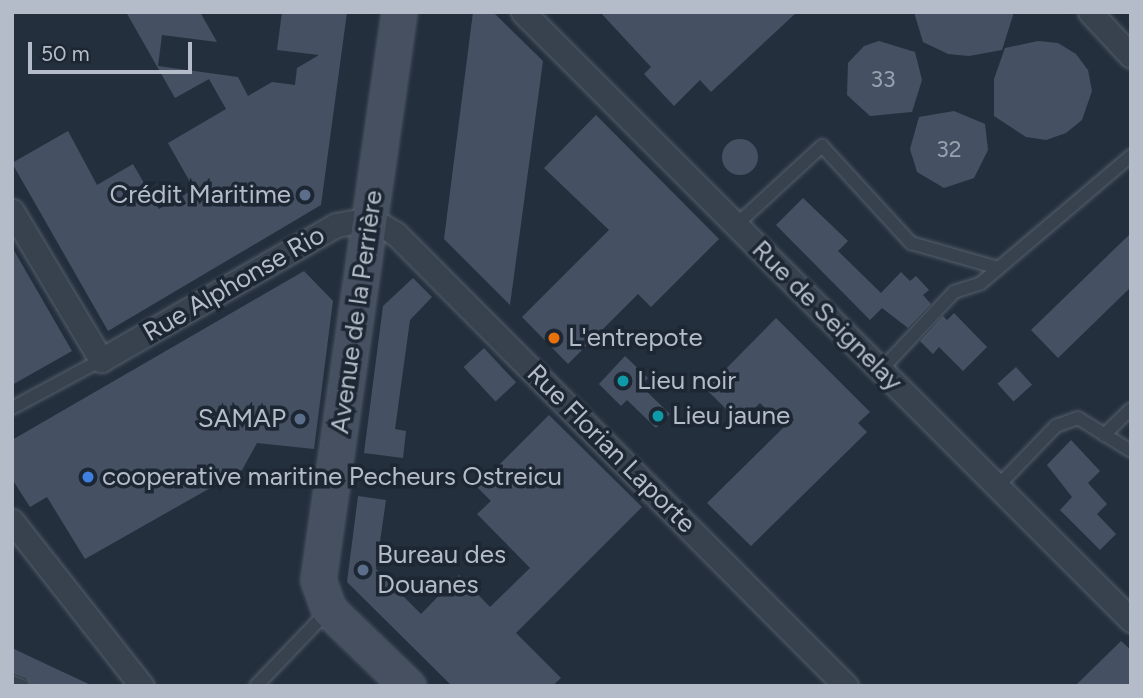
<!DOCTYPE html>
<meta charset="utf-8">
<style>
body{margin:0}
#map{position:relative;width:1143px;height:698px;overflow:hidden;background:#242f3e;font-family:Figtree,sans-serif}
div>[style]{position:absolute}
.building>*{inset:0;background:#455162;transform-origin:0 0}
.round{border-radius:50%}
.roads{filter:drop-shadow(0 0 2px #565f6c) drop-shadow(0 0 2px #565f6c)}
.lane>*{height:12px;margin:-6px;padding:0 6px;transform-origin:6px;border-radius:6px;background:#38414e}
.street>*{height:23px;margin:-11.5px;padding:0 11.5px;transform-origin:11.5px;border-radius:11.5px;background:#38414e}
.secondary>*{height:33px;margin:-16.5px;padding:0 16.5px;transform-origin:16.5px;border-radius:16.5px;background:#465061}
.dots>*{width:19px;height:19px;translate:-50% -50%;box-sizing:border-box;border:4px solid #1d2633;border-radius:50%}
span{translate:-50% -50%;white-space:nowrap;text-align:center;line-height:1.15;-webkit-text-stroke:7px #1d2633;paint-order:stroke}
.number-label{font-size:23px;color:#98a1af}
.number-label span{-webkit-text-stroke-width:0}
.poi-label{font-size:26px;color:#b4bcc9}
.right{translate:-100% -50%;text-align:right}
.left{translate:0 -50%;text-align:left}
.street-label{font-size:26px;color:#b4bcc9}
.frame{position:absolute;inset:0;border:14px solid #b4bcc9;pointer-events:none}
.scale{position:absolute;left:28px;top:42px;width:164px;height:32px;box-sizing:border-box;border:4px solid #b4bcc9;border-top:0;padding-left:9px;font-size:21px;line-height:24px;white-space:nowrap;color:#b4bcc9;-webkit-text-stroke:5px #1d2633;paint-order:stroke}
</style>
<div id="map">
<div class="building">
<i style="clip-path:polygon(126px 12px,200px 12px,217px 42px,162px 35px,158px 66px,238px 77px,248px 96px,272px 82px,295px 85px,297px 68px,319px 55px,277px 50px,282px 12px,347px 12px,321px 205px,108px 331px,12px 163px,68px 131px,97px 185px,133px 164px,159px 209px,194px 189px,168px 143px,226px 109px,209px 79px,175px 98px)"></i>
<i style="clip-path:polygon(473px 12px,493px 12px,543px 61px,510px 305px,444px 239px)"></i>
<i style="clip-path:polygon(600px 12px,797px 12px,711px 92px,700px 80px,674px 106px,644px 74px,651px 67px)"></i>
<i style="clip-path:polygon(914px 12px,1014px 12px,1002px 50px,969px 56px,948px 54px,923px 42px)"></i>
<i style="clip-path:polygon(879px 41px,915px 52px,922px 80px,912px 112px,870px 116px,847px 95px,848px 63px,864px 46px)"></i>
<i style="clip-path:polygon(1038px 41px,1058px 43px,1076px 54px,1088px 70px,1092px 91px,1082px 120px,1066px 133px,1046px 140px,1026px 137px,994px 116px,994px 79px,1005px 48px)"></i>
<i style="clip-path:polygon(954px 111px,985px 124px,988px 150px,974px 178px,944px 188px,917px 172px,910px 149px,919px 117px)"></i>
<i style="clip-path:polygon(596px 115px,719px 239px,651px 307px,638px 294px,568px 364px,522px 317px,609px 230px,544px 168px)"></i>
<i class="round" style="left:722px;top:139px;width:36px;height:36px"></i>
<i style="clip-path:polygon(803px 198px,848px 241px,838px 251px,881px 293px,901px 272px,910px 281px,916px 276px,929px 290px,923px 295px,931px 304px,908px 328px,882px 308px,870px 320px,776px 225px)"></i>
<i style="clip-path:polygon(1131px 233px,1131px 287px,1058px 358px,1031px 330px)"></i>
<i style="clip-path:polygon(12px 247px,72px 351px,12px 385px)"></i>
<i style="clip-path:polygon(304px 271px,333px 301px,314px 449px,257px 443px,242px 470px,85px 559px,47px 497px,30px 507px,12px 479px,12px 440px)"></i>
<i style="clip-path:polygon(413px 278px,432px 297px,410px 320px,395px 429px,406px 431px,403px 458px,364px 453px,383px 306px)"></i>
<i style="clip-path:polygon(954px 313px,987px 347px,963px 371px,939px 347px,933px 354px,920px 341px,943px 316px,947px 320px)"></i>
<i style="clip-path:polygon(776px 318px,870px 412px,858px 423px,867px 432px,751px 546px,707px 503px,784px 427px,760px 403px,740px 423px,706px 389px)"></i>
<i style="left:484px;top:348px;width:47px;height:28px;rotate:47deg"></i>
<i style="clip-path:polygon(625px 356px,648px 378px,641px 386px,670px 414px,656px 428px,627px 400px,621px 406px,599px 384px)"></i>
<i style="left:1016px;top:367px;width:24px;height:25px;rotate:48deg"></i>
<i style="clip-path:polygon(549px 415px,642px 507px,516px 633px,561px 678px,552px 686px,452px 686px,347px 582px,358px 496px,386px 500px,376px 569px,421px 614px,459px 575px,490px 607px,530px 568px,477px 514px,491px 501px,477px 487px)"></i>
<i style="clip-path:polygon(1071px 440px,1100px 471px,1088px 483px,1107px 504px,1097px 514px,1116px 534px,1100px 550px,1060px 510px,1072px 497px,1047px 465px)"></i>
<i style="clip-path:polygon(1121px 641px,1131px 650px,1131px 686px,1075px 686px)"></i>
<i style="clip-path:polygon(12px 648px,50px 666px,93px 686px,31px 686px,26px 678px,12px 673px)"></i>
</div>
<div class="roads">
<div class="lane">
<i style="left:736px;top:225px;width:117px;rotate:-42.6deg"></i>
<i style="left:822px;top:146px;width:132px;rotate:47.5deg"></i>
<i style="left:911px;top:243px;width:91px;rotate:15.9deg"></i>
<i style="left:881px;top:370px;width:107px;rotate:-46.9deg"></i>
<i style="left:954px;top:292px;width:28px;rotate:-18deg"></i>
<i style="left:981px;top:283px;width:197px;rotate:-40.3deg"></i>
<i style="left:12px;top:408px;width:101px;rotate:-28.3deg"></i>
<i style="left:1104px;top:435px;width:37px;rotate:-44deg"></i>
<i style="left:997px;top:487px;width:85px;rotate:-46deg"></i>
<i style="left:1056px;top:426px;width:23px;rotate:-20deg"></i>
<i style="left:1078px;top:418px;width:62px;rotate:31.9deg"></i>
<i style="left:12px;top:682px;width:11px;rotate:22deg"></i>
<i style="left:256px;top:686px;width:105px;rotate:-46.2deg"></i>
</div>
<div class="street">
<i style="left:523px;top:12px;width:860px;rotate:45deg"></i>
<i style="left:1090px;top:12px;width:60px;rotate:47deg"></i>
<i style="left:12px;top:211px;width:174px;rotate:59.1deg"></i>
<i style="left:101px;top:360px;width:271px;rotate:-29.9deg"></i>
<i style="left:336px;top:225px;width:36px;rotate:-10deg"></i>
<i style="left:371px;top:219px;width:29px;rotate:31deg"></i>
<i style="left:396px;top:234px;width:638px;rotate:45.13deg"></i>
<i style="left:12px;top:521px;width:210px;rotate:51.8deg"></i>
</div>
<div class="secondary">
<i style="left:399px;top:12px;width:574px;rotate:98.12deg"></i>
<i style="left:318px;top:580px;width:32px;rotate:70deg"></i>
<i style="left:329px;top:610px;width:110px;rotate:43.9deg"></i>
</div>
</div>
<div class="dots">
<i style="left:305px;top:195px;background:#5c6f8a"></i>
<i style="left:554px;top:338px;background:#e8710a"></i>
<i style="left:623px;top:381px;background:#0f9aa8"></i>
<i style="left:658px;top:416px;background:#0f9aa8"></i>
<i style="left:300px;top:419px;background:#5c6f8a"></i>
<i style="left:88px;top:477px;background:#3f7fe0"></i>
<i style="left:363px;top:570px;background:#5c6f8a"></i>
</div>
<div class="number-label">
<span style="left:883px;top:79px">33</span>
<span style="left:949px;top:149px">32</span>
</div>
<div class="poi-label">
<span class="right" style="left:291px;top:195px">Crédit Maritime</span>
<span class="left" style="left:568px;top:338px">L'entrepote</span>
<span class="left" style="left:637px;top:381px">Lieu noir</span>
<span class="left" style="left:672px;top:416px">Lieu jaune</span>
<span class="right" style="left:286px;top:419px">SAMAP</span>
<span class="left" style="left:102px;top:477px">cooperative maritine Pecheurs Ostreicu</span>
<span class="left" style="left:377px;top:570px">Bureau des<br>Douanes</span>
</div>
<div class="street-label">
<span style="left:234px;top:284px;rotate:-30deg">Rue Alphonse Rio</span>
<span style="left:357px;top:312px;rotate:-82deg">Avenue de la Perrière</span>
<span style="left:827px;top:316px;rotate:45deg">Rue de Seignelay</span>
<span style="left:611px;top:449px;rotate:45deg">Rue Florian Laporte</span>
</div>
<div class="frame"></div>
<div class="scale">50 m</div>
</div>
